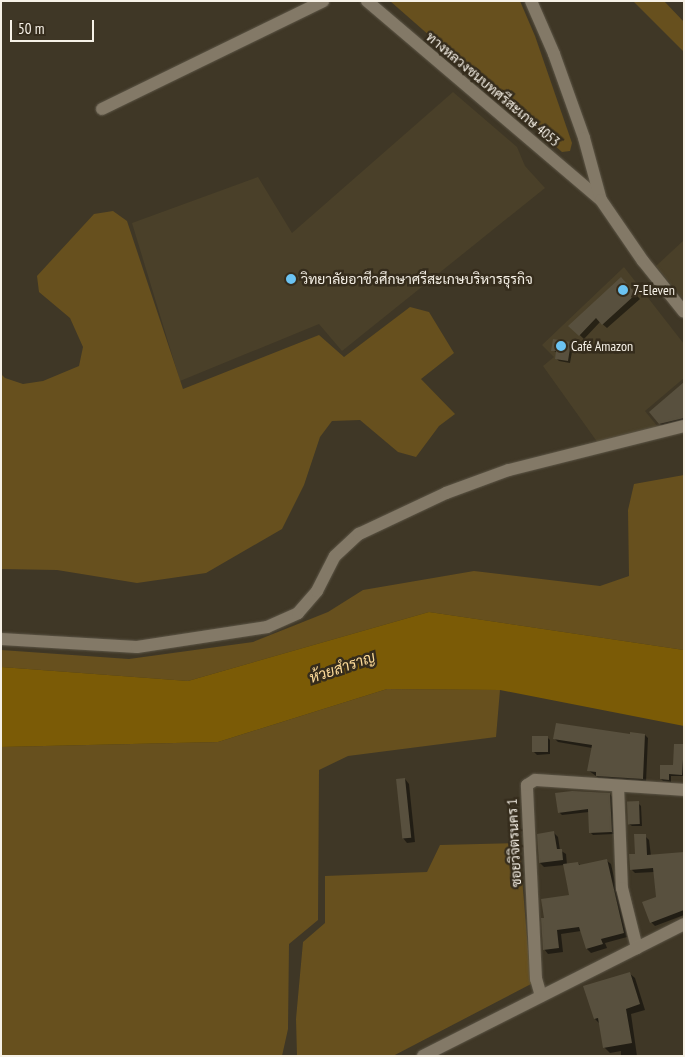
<!DOCTYPE html>
<meta charset="utf-8">
<style>
body{margin:0}
#map{position:relative;width:685px;height:1057px;overflow:hidden;background:#3f3726;font-family:"PT Sans Narrow",Sarabun,sans-serif}
div>[style]{position:absolute}
.built>*{inset:0;background:#4a4029}
.green>*{inset:0;background:#67501e}
.water>*{inset:0;background:#7b5b06}
.shadow>*{inset:0;background:#0007}
.building>*{inset:0;background:#58503e;transform-origin:0 0}
.roads{filter:drop-shadow(0 0 1px #5c5546) drop-shadow(0 0 1px #5c5546)}
.minor>*{height:12px;margin:-6px;padding:0 6px;transform-origin:6px;border-radius:6px;background:#837967}
.dots>*{width:14px;height:14px;translate:-50% -50%;box-sizing:border-box;border:2px solid #352c1c;border-radius:50%}
span{translate:-50% -50%;white-space:nowrap;text-align:center;line-height:1.15;-webkit-text-stroke:5px #352c1c;paint-order:stroke}
.street-label{font-size:14px;color:#f6f1e7}
.poi-label{font-size:14px;color:#f6f1e7}
.left{translate:0 -50%;text-align:left}
.water-label{font-size:15px;color:#fcda98;font-style:italic}
.frame{position:absolute;inset:0;border:2px solid #f6f1e7;pointer-events:none}
.scale{position:absolute;left:10px;top:20px;width:84px;height:22px;box-sizing:border-box;border:2px solid #f6f1e7;border-top:0;padding-left:6px;font-size:15px;line-height:18px;white-space:nowrap;color:#f6f1e7;-webkit-text-stroke:4px #352c1c;paint-order:stroke}
</style>
<div id="map">
<div class="built">
<i style="clip-path:polygon(453px 92px,517px 147px,525px 166px,545px 188px,342px 351px,319px 324px,180px 381px,132px 223px,258px 177px,292px 233px)"></i>
<i style="clip-path:polygon(684px 240px,684px 300px,656px 266px)"></i>
<i style="clip-path:polygon(624px 267px,684px 344px,684px 378px,645px 411px,658px 427px,598px 443px,543px 366px,554px 357px,542px 345px)"></i>
</div>
<div class="green">
<i style="clip-path:polygon(390px 1px,520px 1px,535px 36px,572px 143px,570px 151px,562px 152px)"></i>
<i style="clip-path:polygon(633px 1px,664px 1px,684px 22px,684px 52px)"></i>
<i style="clip-path:polygon(113px 211px,127px 221px,183px 389px,319px 335px,344px 357px,410px 307px,429px 312px,454px 353px,421px 379px,455px 414px,439px 426px,416px 457px,398px 452px,360px 420px,332px 421px,320px 437px,304px 485px,282px 529px,206px 573px,137px 583px,57px 570px,1px 569px,1px 374px,5px 378px,23px 384px,43px 381px,79px 366px,83px 347px,70px 318px,39px 292px,37px 276px,94px 214px)"></i>
<i style="clip-path:polygon(684px 475px,684px 650px,429px 612px,188px 681px,1px 667px,1px 650px,129px 659px,253px 642px,328px 612px,363px 590px,474px 571px,600px 586px,629px 576px,628px 510px,634px 484px)"></i>
<i style="clip-path:polygon(387px 689px,500px 690px,496px 737px,348px 756px,319px 770px,318px 920px,289px 944px,288px 1029px,282px 1056px,1px 1056px,1px 747px,218px 742px)"></i>
<i style="clip-path:polygon(519px 843px,531px 984px,393px 1056px,297px 1056px,296px 1019px,303px 942px,325px 923px,325px 876px,427px 872px,440px 845px)"></i>
</div>
<div class="water">
<i style="clip-path:polygon(429px 612px,684px 650px,684px 726px,500px 690px,387px 689px,218px 742px,1px 747px,1px 667px,188px 681px)"></i>
</div>
<div class="shadow">
<i style="clip-path:polygon(621px 279px,640px 299px,607px 328px,600px 322px,584px 339px,570px 326px)"></i>
<i style="clip-path:polygon(570px 343px,573px 346px,570px 363px,559px 361px,556px 358px,557px 353px,553px 350px)"></i>
<i style="clip-path:polygon(684px 384px,684px 426px,666px 430px,659px 423px)"></i>
<i style="clip-path:polygon(645px 735px,648px 738px,646px 782px,600px 779px,588px 770px,592px 748px,558px 742px,554px 738px)"></i>
<i style="clip-path:polygon(547px 737px,550px 740px,550px 754px,537px 755px,534px 752px)"></i>
<i style="clip-path:polygon(684px 745px,684px 776px,671px 776px,671px 782px,663px 781px,661px 779px,674px 767px)"></i>
<i style="clip-path:polygon(405px 779px,409px 784px,415px 842px,407px 843px,403px 838px)"></i>
<i style="clip-path:polygon(610px 794px,612px 797px,614px 834px,593px 835px,590px 832px,589px 812px,562px 815px,559px 812px)"></i>
<i style="clip-path:polygon(638px 803px,641px 806px,642px 826px,632px 826px,629px 824px)"></i>
<i style="clip-path:polygon(554px 833px,558px 837px,560px 850px,566px 854px,567px 865px,578px 863px,581px 866px,606px 860px,611px 864px,627px 937px,605px 943px,607px 948px,591px 953px,587px 949px,581px 931px,561px 934px,563px 952px,548px 954px,544px 949px,545px 919px,570px 897px,564px 865px,544px 867px,540px 863px)"></i>
<i style="clip-path:polygon(645px 836px,649px 840px,651px 856px,684px 853px,684px 915px,655px 926px,651px 922px,657px 898px,654px 872px,635px 873px,631px 869px)"></i>
<i style="clip-path:polygon(629px 973px,635px 978px,645px 1010px,631px 1014px,637px 1056px,621px 1056px,621px 1051px,610px 1053px,604px 1047px,600px 1024px,595px 1019px)"></i>
</div>
<div class="building">
<i style="clip-path:polygon(621px 277px,636px 294px,602px 325px,596px 318px,579px 336px,568px 326px)"></i>
<i style="clip-path:polygon(553px 339px,571px 342px,568px 361px,555px 359px,556px 351px,551px 351px)"></i>
<i style="clip-path:polygon(684px 382px,684px 418px,659px 424px,649px 412px)"></i>
<i style="clip-path:polygon(556px 723px,630px 734px,630px 732px,645px 734px,643px 779px,596px 776px,596px 772px,587px 771px,592px 745px,553px 739px)"></i>
<i style="left:548px;top:736px;width:16px;height:16px;rotate:90deg"></i>
<i style="clip-path:polygon(674px 744px,684px 744px,682px 775px,669px 774px,669px 780px,660px 779px,660px 765px,673px 765px)"></i>
<i style="left:405px;top:778px;width:60px;height:9px;rotate:84deg"></i>
<i style="clip-path:polygon(572px 791px,610px 793px,612px 832px,589px 833px,588px 809px,558px 813px,555px 793px)"></i>
<i style="left:639px;top:801px;width:23px;height:12px;rotate:88deg"></i>
<i style="clip-path:polygon(554px 831px,557px 849px,562px 849px,563px 860px,539px 863px,537px 834px)"></i>
<i style="clip-path:polygon(634px 834px,646px 834px,647px 855px,684px 852px,684px 910px,650px 923px,642px 902px,656px 897px,653px 868px,630px 870px,629px 854px,635px 854px)"></i>
<i style="clip-path:polygon(607px 859px,624px 933px,601px 939px,603px 944px,586px 949px,579px 927px,557px 930px,559px 948px,543px 950px,541px 918px,544px 918px,541px 899px,569px 895px,563px 864px,578px 862px,579px 865px)"></i>
<i style="clip-path:polygon(630px 972px,640px 1004px,626px 1009px,632px 1043px,603px 1048px,598px 1018px,594px 1019px,583px 986px)"></i>
</div>
<div class="roads">
<div class="minor">
<i style="left:367px;top:1px;width:307px;rotate:40.4deg"></i>
<i style="left:531px;top:1px;width:58px;rotate:66.5deg"></i>
<i style="left:554px;top:54px;width:89px;rotate:70.3deg"></i>
<i style="left:584px;top:138px;width:64px;rotate:74.7deg"></i>
<i style="left:601px;top:200px;width:74px;rotate:55.5deg"></i>
<i style="left:643px;top:261px;width:65px;rotate:51.2deg"></i>
<i style="left:102px;top:109px;width:246px;rotate:-26deg"></i>
<i style="left:1px;top:639px;width:136px;rotate:3.4deg"></i>
<i style="left:137px;top:647px;width:132px;rotate:-8.7deg"></i>
<i style="left:267px;top:627px;width:34px;rotate:-24deg"></i>
<i style="left:298px;top:613px;width:29px;rotate:-49deg"></i>
<i style="left:317px;top:591px;width:39px;rotate:-63deg"></i>
<i style="left:335px;top:556px;width:33px;rotate:-43deg"></i>
<i style="left:359px;top:534px;width:96px;rotate:-25.2deg"></i>
<i style="left:446px;top:493px;width:67px;rotate:-20.1deg"></i>
<i style="left:509px;top:470px;width:180px;rotate:-14.1deg"></i>
<i style="left:618px;top:786px;width:102px;rotate:87.8deg"></i>
<i style="left:622px;top:888px;width:62px;rotate:76deg"></i>
<i style="left:541px;top:996px;width:18px;rotate:-106deg"></i>
<i style="left:536px;top:979px;width:194px;rotate:-92.7deg"></i>
<i style="left:527px;top:785px;width:9px;rotate:-32deg"></i>
<i style="left:535px;top:780px;width:149px;rotate:3.8deg"></i>
<i style="left:423px;top:1056px;width:292px;rotate:-26.8deg"></i>
</div>
</div>
<div class="dots">
<i style="left:291px;top:279px;background:#6bc3f2"></i>
<i style="left:623px;top:290px;background:#6bc3f2"></i>
<i style="left:561px;top:346px;background:#6bc3f2"></i>
</div>
<div class="street-label">
<span style="left:493px;top:89px;rotate:40deg">ทางหลวงชนบทศรีสะเกษ 4053</span>
<span style="left:514px;top:843px;rotate:-93deg">ซอยวิจิตรนคร 1</span>
</div>
<div class="poi-label">
<span class="left" style="left:301px;top:279px">วิทยาลัยอาชีวศึกษาศรีสะเกษบริหารธุรกิจ</span>
<span class="left" style="left:633px;top:290px">7-Eleven</span>
<span class="left" style="left:571px;top:346px">Café Amazon</span>
</div>
<div class="water-label">
<span style="left:342px;top:667px;rotate:-19deg">ห้วยสำราญ</span>
</div>
<div class="frame"></div>
<div class="scale">50 m</div>
</div>
